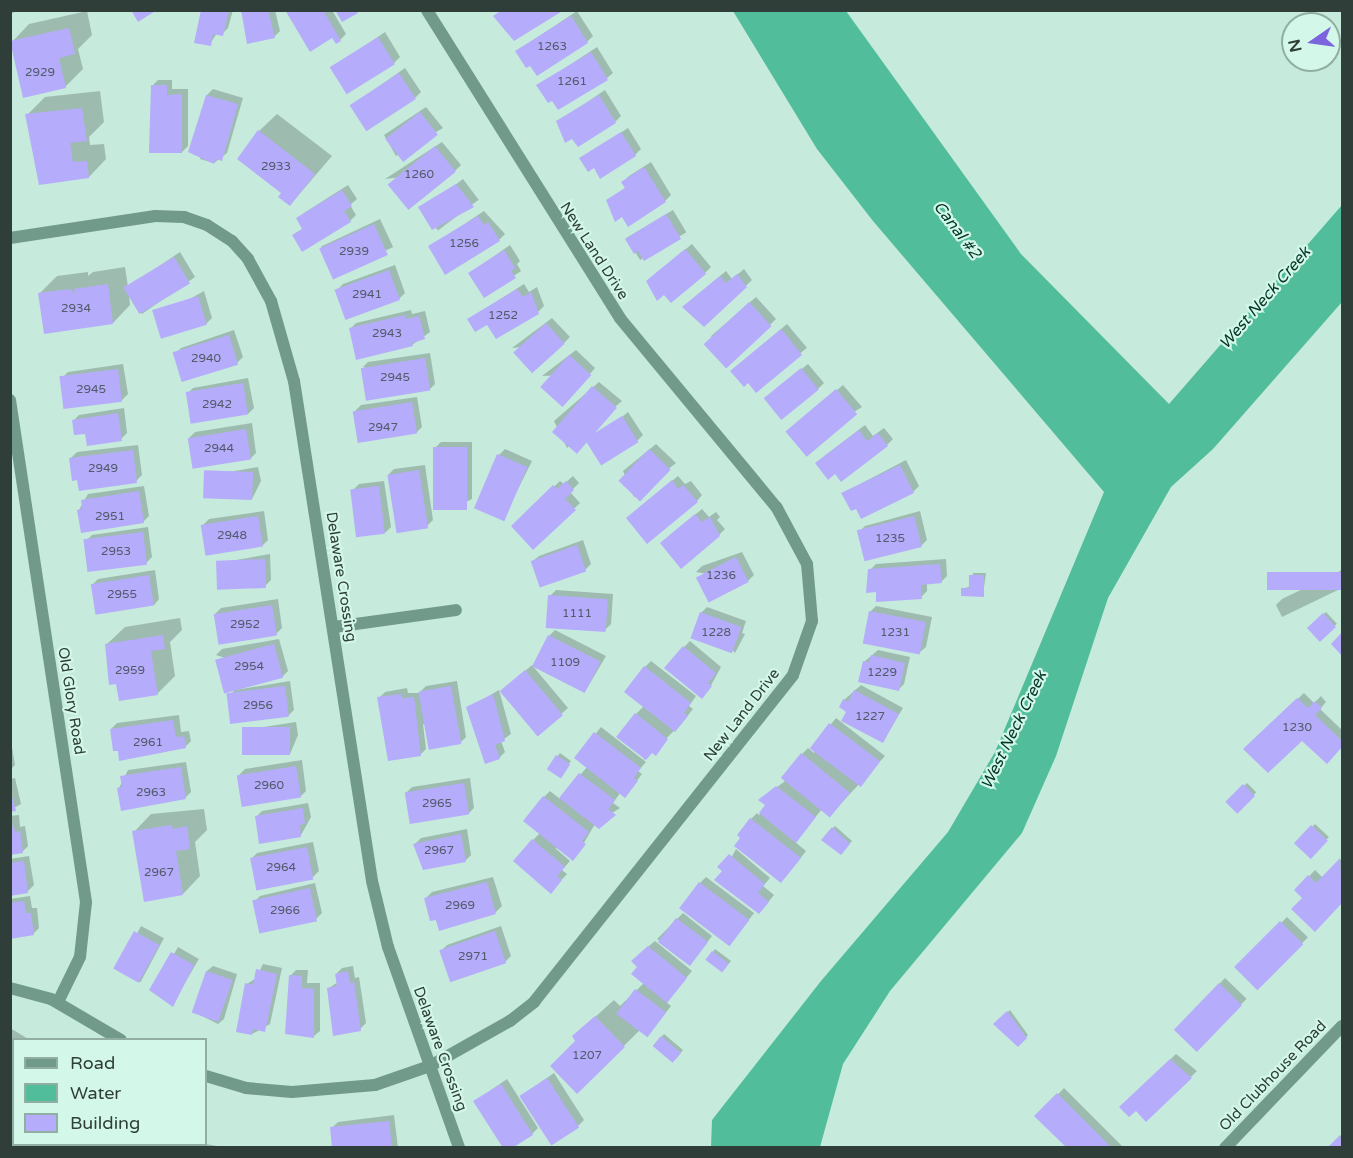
<!DOCTYPE html>
<style>
body{margin:0}
#map{position:relative;width:1353px;height:1158px;overflow:hidden;background:#c6eadc;font-family:"Varela Round",sans-serif}
div>[style]{position:absolute}
.water>*{inset:0;background:#52bd9a}
.shadow>*{inset:0;background:#0003;transform-origin:0 0}
.building>*{inset:0;background:#b6acfc;transform-origin:0 0}
.minor>*{height:12px;margin:-6px;padding:0 6px;transform-origin:6px;border-radius:6px;background:#729a8a}
span{translate:-50% -50%;white-space:nowrap;text-align:center;line-height:1.15;-webkit-text-stroke:4.5px #d3f8e9;paint-order:stroke}
.number-label{font-size:12px;color:#515a69}
.number-label span{-webkit-text-stroke-width:0}
.street-label{font-size:15px;color:#2f3e38}
.water-label{font-size:16px;color:#043628;font-style:italic}
.frame{position:absolute;inset:0;border:12px solid #2f3e38;pointer-events:none}
.legend{position:absolute;left:12px;top:1038px;width:195px;height:108px;box-sizing:border-box;background:#d3f8e9;border:2px solid #91aea2;margin:0;padding:8px 10px;list-style:none;font-size:18px;color:#2f3e38}
.legend li{display:flex;align-items:center;gap:12px;height:30px}
.legend b{width:30px;border:2px solid #91aea2}
.north{position:absolute;left:1281px;top:12px;width:60px;height:60px;box-sizing:border-box;background:#d3f8e9;border:2px solid #91aea2;border-radius:50%;rotate:257deg;font-size:16px;font-weight:700;line-height:24px;text-align:center;color:#2f3e38}
.north::after{content:'';display:block;margin:auto;width:21px;height:27px;background:#7d64df;clip-path:polygon(50% 0,100% 100%,50% 72%,0 100%)}
</style>
<div id="map">
<div class="water">
<i style="clip-path:polygon(733px 11px,846px 11px,1021px 254px,1169px 404px,1342px 205px,1342px 302px,1213px 449px,1171px 487px,1108px 598px,1056px 756px,1022px 833px,890px 991px,843px 1064px,820px 1147px,711px 1147px,712px 1120px,821px 981px,948px 832px,995px 752px,1104px 492px,873px 221px,817px 149px)"></i>
</div>
<div class="shadow">
<i style="clip-path:polygon(10px 10px,20px 10px,10px 14px)"></i>
<i style="clip-path:polygon(202px 10px,233px 10px,228px 28px,222px 34px,217px 33px,210px 44px)"></i>
<i style="clip-path:polygon(242px 10px,275px 10px,280px 31px,274px 37px)"></i>
<i style="clip-path:polygon(289px 10px,332px 10px,346px 34px,340px 40px)"></i>
<i style="clip-path:polygon(87px 11px,92px 35px,78px 49px,83px 69px,65px 87px,12px 42px,29px 24px)"></i>
<i style="clip-path:polygon(577px 11px,593px 36px,587px 42px,517px 51px)"></i>
<i style="clip-path:polygon(385px 32px,400px 57px,394px 63px,331px 69px)"></i>
<i style="clip-path:polygon(597px 47px,613px 73px,607px 78px,552px 99px,538px 86px)"></i>
<i style="clip-path:polygon(405px 68px,421px 92px,415px 98px,351px 106px)"></i>
<i style="clip-path:polygon(158px 80px,172px 80px,172px 89px,188px 89px,188px 146px,182px 152px,152px 86px)"></i>
<i style="clip-path:polygon(213px 89px,243px 98px,227px 153px,214px 163px,200px 159px,207px 95px)"></i>
<i style="clip-path:polygon(605px 90px,621px 116px,615px 122px,558px 122px)"></i>
<i style="clip-path:polygon(100px 91px,104px 122px,89px 137px,90px 145px,104px 144px,106px 159px,89px 177px,40px 183px,27px 115px,45px 97px)"></i>
<i style="clip-path:polygon(426px 107px,443px 128px,396px 156px,384px 135px)"></i>
<i style="clip-path:polygon(277px 114px,332px 156px,290px 205px,259px 131px)"></i>
<i style="clip-path:polygon(628px 128px,641px 149px,635px 155px,594px 166px,581px 158px)"></i>
<i style="clip-path:polygon(442px 142px,461px 165px,455px 171px,385px 179px)"></i>
<i style="clip-path:polygon(651px 162px,671px 195px,665px 201px,623px 215px,608px 201px,626px 187px,623px 182px,629px 176px)"></i>
<i style="left:463px;top:179px;width:26px;height:51px;rotate:53deg"></i>
<i style="clip-path:polygon(348px 185px,357px 199px,350px 205px,356px 215px,350px 221px,294px 236px,303px 228px,298px 219px,304px 213px)"></i>
<i style="left:673px;top:210px;width:26px;height:54px;rotate:59deg"></i>
<i style="clip-path:polygon(484px 211px,505px 234px,499px 240px,430px 247px)"></i>
<i style="left:380px;top:219px;width:31px;height:65px;rotate:65deg"></i>
<i style="clip-path:polygon(692px 244px,711px 267px,705px 273px,654px 275px)"></i>
<i style="clip-path:polygon(510px 245px,520px 261px,517px 264px,521px 271px,484px 296px,470px 273px)"></i>
<i style="clip-path:polygon(180px 252px,195px 277px,142px 314px,129px 294px,130px 305px,113px 323px,39px 294px,57px 276px,88px 272px,88px 276px,93px 272px,125px 267px,128px 287px)"></i>
<i style="clip-path:polygon(395px 265px,405px 293px,399px 299px,337px 290px,343px 284px)"></i>
<i style="clip-path:polygon(744px 269px,752px 280px,704px 325px,690px 301px,726px 271px,732px 279px)"></i>
<i style="clip-path:polygon(524px 284px,529px 292px,537px 287px,544px 306px,538px 312px,487px 323px,469px 319px)"></i>
<i style="clip-path:polygon(204px 291px,212px 318px,206px 324px,156px 318px)"></i>
<i style="clip-path:polygon(756px 297px,776px 319px,770px 325px,710px 337px)"></i>
<i style="clip-path:polygon(411px 310px,412px 314px,425px 311px,430px 332px,412px 345px,350px 329px,356px 323px)"></i>
<i style="clip-path:polygon(552px 318px,570px 337px,564px 343px,512px 348px)"></i>
<i style="left:787px;top:324px;width:31px;height:64px;rotate:50deg"></i>
<i style="clip-path:polygon(234px 330px,243px 357px,237px 363px,175px 354px,181px 348px)"></i>
<i style="clip-path:polygon(576px 350px,595px 368px,590px 374px,542px 376px)"></i>
<i style="clip-path:polygon(430px 353px,435px 384px,429px 390px,363px 367px,368px 362px)"></i>
<i style="clip-path:polygon(123px 364px,128px 394px,122px 400px,62px 378px,68px 372px)"></i>
<i style="clip-path:polygon(808px 364px,824px 383px,818px 389px,771px 394px)"></i>
<i style="clip-path:polygon(248px 378px,254px 408px,248px 414px,187px 394px,193px 388px)"></i>
<i style="clip-path:polygon(599px 382px,622px 401px,567px 448px,554px 421px)"></i>
<i style="clip-path:polygon(843px 385px,862px 407px,800px 445px,788px 432px)"></i>
<i style="clip-path:polygon(417px 397px,422px 427px,416px 433px,355px 411px,361px 405px)"></i>
<i style="clip-path:polygon(124px 408px,127px 433px,121px 439px,86px 432px,73px 421px,79px 415px)"></i>
<i style="clip-path:polygon(628px 412px,643px 435px,637px 441px,596px 439px)"></i>
<i style="clip-path:polygon(252px 423px,256px 453px,250px 459px,189px 438px,195px 432px)"></i>
<i style="clip-path:polygon(865px 425px,873px 436px,884px 428px,893px 439px,887px 445px,823px 457px)"></i>
<i style="clip-path:polygon(441px 442px,472px 442px,472px 499px,454px 508px,435px 509px,435px 448px)"></i>
<i style="clip-path:polygon(656px 444px,676px 463px,634px 497px,623px 471px)"></i>
<i style="clip-path:polygon(138px 445px,142px 475px,136px 481px,78px 478px,71px 458px,77px 452px)"></i>
<i style="clip-path:polygon(505px 449px,532px 461px,503px 519px,499px 455px)"></i>
<i style="clip-path:polygon(906px 460px,919px 486px,913px 492px,857px 507px,843px 493px)"></i>
<i style="clip-path:polygon(425px 465px,433px 520px,427px 526px,388px 475px,394px 469px)"></i>
<i style="clip-path:polygon(258px 467px,261px 481px,252px 499px,206px 481px,212px 475px)"></i>
<i style="clip-path:polygon(573px 476px,579px 483px,570px 492px,580px 503px,533px 548px,513px 526px,560px 481px,564px 484px)"></i>
<i style="clip-path:polygon(678px 476px,685px 484px,691px 481px,702px 495px,697px 501px,634px 512px)"></i>
<i style="clip-path:polygon(384px 481px,391px 527px,385px 533px,353px 490px,359px 484px)"></i>
<i style="clip-path:polygon(144px 486px,149px 516px,143px 522px,79px 510px,88px 494px)"></i>
<i style="clip-path:polygon(702px 509px,709px 517px,716px 512px,720px 517px,717px 520px,725px 529px,719px 535px,667px 538px)"></i>
<i style="clip-path:polygon(264px 511px,268px 540px,262px 546px,203px 525px,209px 519px)"></i>
<i style="clip-path:polygon(920px 511px,927px 540px,921px 546px,859px 532px,865px 526px)"></i>
<i style="clip-path:polygon(148px 527px,152px 557px,146px 563px,86px 541px,92px 535px)"></i>
<i style="clip-path:polygon(583px 540px,591px 564px,585px 570px,533px 561px,539px 556px)"></i>
<i style="clip-path:polygon(742px 552px,754px 575px,748px 581px,696px 572px,702px 566px)"></i>
<i style="clip-path:polygon(270px 554px,271px 580px,265px 586px,219px 568px,225px 562px)"></i>
<i style="clip-path:polygon(946px 559px,947px 576px,941px 582px,927px 583px,927px 591px,921px 597px,867px 591px,870px 570px,876px 564px)"></i>
<i style="clip-path:polygon(155px 570px,159px 599px,154px 605px,92px 585px,98px 579px)"></i>
<i style="clip-path:polygon(1342px 570px,1342px 588px,1282px 617px,1276px 605px,1282px 599px)"></i>
<i style="clip-path:polygon(973px 573px,986px 573px,983px 595px,962px 589px,971px 586px)"></i>
<i style="clip-path:polygon(556px 590px,613px 594px,611px 624px,605px 630px,550px 596px)"></i>
<i style="clip-path:polygon(278px 599px,282px 628px,276px 634px,215px 614px,221px 608px)"></i>
<i style="clip-path:polygon(876px 606px,932px 617px,926px 647px,920px 652px,870px 612px)"></i>
<i style="clip-path:polygon(707px 607px,746px 621px,742px 633px,745px 634px,735px 653px,701px 613px)"></i>
<i style="left:1326px;top:612px;width:16px;height:23px;rotate:47deg"></i>
<i style="clip-path:polygon(180px 618px,182px 630px,170px 642px,175px 676px,157px 694px,107px 644px,125px 627px)"></i>
<i style="clip-path:polygon(555px 630px,606px 656px,586px 690px,549px 636px)"></i>
<i style="clip-path:polygon(279px 639px,288px 671px,282px 677px,216px 655px,222px 649px)"></i>
<i style="clip-path:polygon(690px 641px,721px 667px,708px 691px,684px 647px)"></i>
<i style="clip-path:polygon(878px 650px,910px 657px,904px 684px,898px 690px,864px 662px)"></i>
<i style="clip-path:polygon(651px 661px,696px 696px,689px 706px,693px 709px,681px 724px,644px 760px,636px 714px,644px 706px,645px 667px)"></i>
<i style="clip-path:polygon(532px 665px,568px 708px,538px 734px,508px 686px)"></i>
<i style="clip-path:polygon(290px 681px,294px 710px,288px 716px,229px 696px,235px 690px)"></i>
<i style="clip-path:polygon(457px 681px,466px 737px,460px 743px,423px 724px,426px 749px,420px 755px,379px 698px,385px 692px,407px 688px,408px 693px,419px 693px,426px 686px)"></i>
<i style="clip-path:polygon(861px 685px,903px 708px,883px 741px,848px 711px,844px 700px)"></i>
<i style="clip-path:polygon(499px 690px,511px 734px,501px 741px,505px 752px,499px 758px,468px 708px)"></i>
<i style="clip-path:polygon(1304px 693px,1314px 703px,1321px 696px,1326px 702px,1320px 709px,1342px 730px,1342px 746px,1326px 762px,1302px 739px,1246px 749px)"></i>
<i style="clip-path:polygon(179px 715px,181px 732px,189px 731px,191px 741px,185px 747px,121px 759px,111px 729px,117px 723px)"></i>
<i style="clip-path:polygon(836px 718px,885px 756px,836px 809px,822px 809px,795px 842px,806px 851px,787px 875px,751px 819px,757px 813px,759px 815px,767px 805px,766px 795px,784px 782px,802px 754px,808px 748px,814px 753px,818px 740px)"></i>
<i style="clip-path:polygon(296px 722px,298px 735px,290px 754px,244px 735px,250px 729px)"></i>
<i style="clip-path:polygon(601px 727px,646px 762px,638px 771px,642px 774px,630px 790px,620px 793px,613px 803px,620px 808px,595px 824px,578px 853px,555px 848px,570px 861px,562px 870px,567px 874px,556px 886px,533px 840px,540px 833px,544px 797px,550px 791px,560px 799px,587px 767px,576px 758px)"></i>
<i style="clip-path:polygon(10px 735px,15px 765px,10px 770px)"></i>
<i style="clip-path:polygon(560px 753px,571px 761px,561px 774px,548px 769px)"></i>
<i style="clip-path:polygon(302px 760px,306px 791px,300px 797px,239px 775px,245px 769px)"></i>
<i style="clip-path:polygon(186px 762px,191px 792px,185px 798px,119px 788px,128px 770px)"></i>
<i style="clip-path:polygon(15px 778px,21px 804px,10px 810px,10px 779px)"></i>
<i style="clip-path:polygon(470px 778px,474px 808px,468px 814px,406px 793px,412px 787px)"></i>
<i style="left:1247px;top:783px;width:13px;height:28px;rotate:45deg"></i>
<i style="clip-path:polygon(308px 803px,311px 817px,301px 835px,256px 817px,262px 811px)"></i>
<i style="clip-path:polygon(204px 809px,207px 830px,195px 842px,200px 876px,183px 894px,134px 832px,151px 814px)"></i>
<i style="clip-path:polygon(19px 815px,20px 827px,25px 826px,28px 846px,22px 852px,10px 853px,10px 816px)"></i>
<i style="left:1315px;top:824px;width:19px;height:27px;rotate:43deg"></i>
<i style="clip-path:polygon(835px 826px,852px 841px,841px 853px,823px 840px)"></i>
<i style="clip-path:polygon(467px 829px,471px 855px,465px 861px,415px 844px,421px 838px)"></i>
<i style="clip-path:polygon(313px 842px,319px 871px,313px 877px,251px 859px,257px 853px)"></i>
<i style="clip-path:polygon(736px 849px,770px 878px,763px 886px,774px 895px,765px 906px,724px 871px)"></i>
<i style="clip-path:polygon(29px 856px,34px 885px,28px 891px,10px 894px,10px 859px)"></i>
<i style="clip-path:polygon(1342px 858px,1342px 901px,1315px 930px,1304px 898px,1296px 890px,1315px 870px,1323px 878px)"></i>
<i style="clip-path:polygon(493px 877px,502px 906px,496px 912px,440px 929px,426px 898px,432px 892px)"></i>
<i style="clip-path:polygon(706px 877px,754px 913px,735px 938px,700px 883px)"></i>
<i style="clip-path:polygon(315px 883px,322px 913px,316px 919px,254px 902px,260px 896px)"></i>
<i style="clip-path:polygon(30px 896px,32px 908px,37px 908px,39px 928px,33px 934px,10px 937px,10px 899px)"></i>
<i style="clip-path:polygon(683px 913px,712px 936px,695px 958px,657px 939px)"></i>
<i style="left:1287px;top:917px;width:29px;height:71px;rotate:44deg"></i>
<i style="left:141px;top:926px;width:26px;height:50px;rotate:28deg"></i>
<i style="clip-path:polygon(501px 926px,511px 956px,505px 962px,441px 951px,447px 945px)"></i>
<i style="clip-path:polygon(655px 941px,692px 971px,666px 1002px,671px 1006px,653px 1029px,640px 1030px,577px 1092px,577px 1041px,574px 1036px,614px 1000px,620px 1006px,644px 983px,638px 955px)"></i>
<i style="left:178px;top:947px;width:24px;height:51px;rotate:30deg"></i>
<i style="clip-path:polygon(715px 949px,731px 961px,724px 969px,713px 952px)"></i>
<i style="clip-path:polygon(263px 964px,282px 968px,270px 1024px,252px 1034px,247px 984px,256px 978px)"></i>
<i style="clip-path:polygon(213px 966px,237px 974px,224px 1019px,218px 1024px,194px 1012px,207px 971px)"></i>
<i style="clip-path:polygon(353px 966px,355px 978px,359px 977px,366px 1023px,360px 1029px,329px 988px,338px 982px,336px 974px,342px 968px)"></i>
<i style="clip-path:polygon(296px 970px,308px 970px,307px 983px,320px 983px,320px 1031px,314px 1036px,290px 976px)"></i>
<i style="left:1225px;top:978px;width:30px;height:71px;rotate:44deg"></i>
<i style="clip-path:polygon(1010px 1010px,1028px 1035px,1018px 1045px,995px 1024px)"></i>
<i style="clip-path:polygon(10px 1028px,30px 1040px,14px 1040px,10px 1087px)"></i>
<i style="clip-path:polygon(664px 1034px,683px 1050px,676px 1059px,654px 1046px)"></i>
<i style="clip-path:polygon(1176px 1054px,1197px 1071px,1146px 1120px,1136px 1109px,1121px 1107px)"></i>
<i style="clip-path:polygon(554px 1073px,584px 1120px,578px 1126px,521px 1096px)"></i>
<i style="clip-path:polygon(507px 1079px,538px 1128px,532px 1134px,475px 1101px)"></i>
<i style="clip-path:polygon(1064px 1088px,1124px 1148px,1069px 1148px,1037px 1116px)"></i>
<i style="clip-path:polygon(394px 1115px,398px 1148px,334px 1148px,332px 1128px,338px 1122px)"></i>
<i style="clip-path:polygon(1342px 1134px,1342px 1148px,1329px 1148px)"></i>
<i style="clip-path:polygon(136px 1144px,172px 1144px,134px 1148px)"></i>
<i style="clip-path:polygon(182px 1144px,206px 1144px,217px 1146px,180px 1148px)"></i>
<i style="clip-path:polygon(232px 1146px,258px 1146px,230px 1148px)"></i>
</div>
<div class="building">
<i style="clip-path:polygon(131px 10px,157px 10px,138px 22px)"></i>
<i style="clip-path:polygon(201px 10px,229px 10px,223px 36px,213px 34px,211px 46px,194px 43px)"></i>
<i style="clip-path:polygon(241px 10px,268px 10px,275px 38px,247px 44px)"></i>
<i style="clip-path:polygon(285px 10px,323px 10px,341px 41px,336px 44px,332px 38px,310px 52px)"></i>
<i style="clip-path:polygon(335px 10px,356px 10px,358px 13px,342px 22px)"></i>
<i style="clip-path:polygon(502px 10px,564px 10px,514px 41px,493px 16px)"></i>
<i style="clip-path:polygon(571px 16px,588px 43px,537px 76px,530px 66px,526px 68px,515px 51px)"></i>
<i style="clip-path:polygon(69px 28px,75px 54px,59px 58px,66px 88px,23px 98px,10px 41px)"></i>
<i style="left:378px;top:37px;width:32px;height:57px;rotate:58deg"></i>
<i style="clip-path:polygon(591px 52px,608px 80px,558px 110px,552px 101px,548px 103px,536px 85px)"></i>
<i style="left:399px;top:73px;width:31px;height:59px;rotate:57deg"></i>
<i style="clip-path:polygon(151px 85px,167px 85px,167px 95px,182px 94px,182px 153px,149px 153px)"></i>
<i style="clip-path:polygon(206px 95px,238px 104px,222px 161px,216px 159px,214px 164px,188px 152px)"></i>
<i style="clip-path:polygon(599px 95px,616px 123px,578px 147px,572px 139px,565px 143px,556px 121px)"></i>
<i style="clip-path:polygon(82px 108px,87px 141px,70px 143px,73px 162px,87px 161px,89px 178px,39px 185px,25px 114px)"></i>
<i style="left:420px;top:112px;width:29px;height:44px;rotate:52deg"></i>
<i style="clip-path:polygon(258px 130px,315px 174px,290px 206px,278px 197px,281px 193px,237px 159px)"></i>
<i style="clip-path:polygon(621px 132px,636px 156px,600px 179px,594px 168px,588px 172px,579px 158px)"></i>
<i style="left:435px;top:146px;width:33px;height:61px;rotate:51deg"></i>
<i style="clip-path:polygon(644px 167px,666px 202px,628px 227px,622px 217px,615px 222px,606px 200px,625px 188px,621px 182px)"></i>
<i style="clip-path:polygon(456px 184px,474px 207px,432px 230px,418px 207px)"></i>
<i style="clip-path:polygon(342px 190px,352px 206px,344px 211px,351px 222px,302px 252px,292px 235px,302px 229px,296px 218px)"></i>
<i style="clip-path:polygon(666px 214px,681px 239px,644px 261px,638px 251px,634px 254px,625px 239px)"></i>
<i style="clip-path:polygon(478px 216px,484px 225px,488px 222px,500px 241px,445px 275px,428px 246px)"></i>
<i style="left:374px;top:224px;width:34px;height:60px;rotate:66deg"></i>
<i style="clip-path:polygon(685px 249px,706px 274px,671px 303px,664px 295px,657px 301px,646px 281px)"></i>
<i style="clip-path:polygon(504px 250px,515px 268px,511px 271px,516px 278px,484px 298px,468px 273px)"></i>
<i style="left:174px;top:257px;width:31px;height:59px;rotate:59deg"></i>
<i style="left:389px;top:270px;width:32px;height:58px;rotate:70deg"></i>
<i style="clip-path:polygon(737px 274px,747px 287px,704px 327px,682px 307px,720px 276px,726px 283px)"></i>
<i style="clip-path:polygon(108px 284px,113px 324px,44px 334px,38px 293px,70px 289px,75px 294px,74px 289px)"></i>
<i style="clip-path:polygon(517px 289px,523px 297px,531px 292px,539px 314px,496px 339px,487px 325px,475px 332px,467px 319px)"></i>
<i style="left:198px;top:296px;width:30px;height:48px;rotate:73deg"></i>
<i style="left:749px;top:302px;width:33px;height:62px;rotate:47deg"></i>
<i style="clip-path:polygon(405px 315px,406px 319px,419px 316px,425px 339px,412px 343px,413px 346px,356px 360px,349px 328px)"></i>
<i style="left:546px;top:323px;width:28px;height:44px;rotate:48deg"></i>
<i style="clip-path:polygon(781px 329px,802px 355px,756px 393px,748px 383px,744px 387px,730px 371px)"></i>
<i style="left:229px;top:335px;width:31px;height:59px;rotate:73deg"></i>
<i style="left:569px;top:355px;width:30px;height:43px;rotate:42deg"></i>
<i style="left:425px;top:358px;width:33px;height:65px;rotate:81deg"></i>
<i style="left:801px;top:368px;width:28px;height:48px;rotate:51deg"></i>
<i style="left:118px;top:369px;width:33px;height:59px;rotate:83deg"></i>
<i style="left:243px;top:383px;width:32px;height:58px;rotate:81deg"></i>
<i style="left:592px;top:386px;width:33px;height:61px;rotate:41deg"></i>
<i style="left:836px;top:389px;width:33px;height:66px;rotate:50deg"></i>
<i style="left:412px;top:402px;width:32px;height:60px;rotate:81deg"></i>
<i style="clip-path:polygon(118px 413px,122px 441px,87px 446px,85px 434px,74px 435px,72px 420px)"></i>
<i style="left:622px;top:416px;width:31px;height:44px;rotate:58deg"></i>
<i style="left:246px;top:429px;width:31px;height:59px;rotate:81deg"></i>
<i style="clip-path:polygon(859px 430px,867px 441px,878px 433px,888px 446px,841px 482px,835px 474px,828px 480px,815px 463px)"></i>
<i style="left:433px;top:447px;width:34px;height:63px"></i>
<i style="left:649px;top:449px;width:30px;height:44px;rotate:44deg"></i>
<i style="clip-path:polygon(133px 450px,137px 483px,79px 491px,77px 480px,72px 481px,69px 458px)"></i>
<i style="left:497px;top:454px;width:33px;height:59px;rotate:23deg"></i>
<i style="clip-path:polygon(900px 465px,914px 493px,861px 519px,856px 509px,851px 511px,841px 493px)"></i>
<i style="left:419px;top:470px;width:59px;height:32px;rotate:81deg"></i>
<i style="left:253px;top:472px;width:28px;height:49px;rotate:92deg"></i>
<i style="clip-path:polygon(672px 480px,678px 489px,683px 485px,698px 502px,647px 544px,626px 518px)"></i>
<i style="clip-path:polygon(566px 481px,574px 490px,565px 499px,576px 510px,533px 550px,511px 526px,553px 485px,557px 489px)"></i>
<i style="left:379px;top:486px;width:48px;height:29px;rotate:83deg"></i>
<i style="clip-path:polygon(139px 491px,144px 523px,81px 533px,77px 510px,82px 509px,81px 500px)"></i>
<i style="clip-path:polygon(695px 514px,702px 522px,710px 517px,720px 536px,681px 569px,660px 543px)"></i>
<i style="left:258px;top:516px;width:31px;height:58px;rotate:81deg"></i>
<i style="left:914px;top:516px;width:32px;height:59px;rotate:76deg"></i>
<i style="left:143px;top:532px;width:33px;height:60px;rotate:83deg"></i>
<i style="left:577px;top:545px;width:28px;height:49px;rotate:71deg"></i>
<i style="left:736px;top:557px;width:28px;height:45px;rotate:63deg"></i>
<i style="left:265px;top:559px;width:29px;height:49px;rotate:88deg"></i>
<i style="clip-path:polygon(940px 564px,942px 583px,921px 585px,922px 599px,876px 602px,876px 592px,866px 593px,868px 569px)"></i>
<i style="left:1342px;top:572px;width:18px;height:75px;rotate:90deg"></i>
<i style="left:149px;top:575px;width:31px;height:59px;rotate:81deg"></i>
<i style="clip-path:polygon(969px 575px,984px 575px,984px 597px,961px 596px,961px 588px,969px 588px)"></i>
<i style="left:548px;top:595px;width:60px;height:33px;rotate:4deg"></i>
<i style="left:272px;top:605px;width:31px;height:59px;rotate:81deg"></i>
<i style="left:869px;top:611px;width:58px;height:33px;rotate:11deg"></i>
<i style="left:700px;top:612px;width:44px;height:28px;rotate:20deg"></i>
<i style="left:1323px;top:613px;width:19px;height:22px;rotate:47deg"></i>
<i style="clip-path:polygon(1342px 632px,1342px 656px,1331px 644px)"></i>
<i style="clip-path:polygon(163px 635px,165px 649px,151px 651px,158px 695px,119px 701px,116px 684px,109px 685px,105px 644px)"></i>
<i style="left:548px;top:635px;width:59px;height:35px;rotate:27deg"></i>
<i style="left:274px;top:644px;width:35px;height:61px;rotate:75deg"></i>
<i style="clip-path:polygon(683px 646px,716px 673px,708px 683px,712px 686px,702px 699px,664px 668px)"></i>
<i style="clip-path:polygon(871px 655px,905px 663px,899px 691px,858px 682px,863px 661px,869px 662px)"></i>
<i style="clip-path:polygon(644px 666px,691px 703px,684px 713px,688px 716px,675px 732px,624px 692px)"></i>
<i style="left:525px;top:670px;width:59px;height:33px;rotate:50deg"></i>
<i style="left:285px;top:686px;width:31px;height:59px;rotate:83deg"></i>
<i style="left:451px;top:686px;width:59px;height:33px;rotate:80deg"></i>
<i style="clip-path:polygon(854px 690px,899px 714px,883px 743px,841px 721px,846px 712px,839px 707px,843px 699px,848px 702px)"></i>
<i style="clip-path:polygon(401px 694px,402px 698px,414px 697px,421px 756px,388px 761px,377px 697px)"></i>
<i style="clip-path:polygon(493px 694px,505px 741px,495px 745px,500px 759px,485px 764px,466px 707px)"></i>
<i style="clip-path:polygon(1297px 698px,1308px 708px,1315px 701px,1322px 708px,1315px 715px,1342px 741px,1342px 747px,1327px 764px,1302px 741px,1268px 773px,1243px 749px)"></i>
<i style="clip-path:polygon(635px 713px,668px 739px,656px 756px,652px 753px,646px 760px,616px 737px)"></i>
<i style="clip-path:polygon(173px 720px,176px 737px,184px 736px,186px 748px,119px 761px,118px 751px,113px 751px,110px 729px)"></i>
<i style="left:829px;top:723px;width:64px;height:32px;rotate:37deg"></i>
<i style="left:290px;top:727px;width:28px;height:48px;rotate:90deg"></i>
<i style="clip-path:polygon(594px 732px,641px 768px,634px 778px,638px 781px,625px 798px,574px 758px)"></i>
<i style="left:801px;top:753px;width:63px;height:32px;rotate:39deg"></i>
<i style="left:556px;top:755px;width:17px;height:17px;rotate:33deg"></i>
<i style="left:296px;top:766px;width:32px;height:60px;rotate:81deg"></i>
<i style="clip-path:polygon(181px 767px,186px 799px,121px 811px,117px 788px,122px 787px,120px 776px)"></i>
<i style="clip-path:polygon(579px 773px,615px 800px,608px 809px,616px 815px,599px 829px,559px 798px)"></i>
<i style="left:464px;top:783px;width:32px;height:60px;rotate:81deg"></i>
<i style="left:1243px;top:784px;width:17px;height:25px;rotate:45deg"></i>
<i style="clip-path:polygon(776px 786px,816px 817px,796px 843px,759px 813px,765px 805px,758px 800px)"></i>
<i style="clip-path:polygon(10px 792px,11px 792px,16px 811px,10px 812px)"></i>
<i style="clip-path:polygon(543px 796px,589px 832px,582px 841px,586px 844px,573px 861px,523px 821px)"></i>
<i style="clip-path:polygon(303px 808px,305px 824px,300px 825px,301px 837px,259px 844px,255px 816px)"></i>
<i style="clip-path:polygon(750px 818px,801px 858px,781px 883px,734px 846px,740px 838px,737px 835px)"></i>
<i style="clip-path:polygon(13px 820px,15px 832px,20px 831px,23px 853px,10px 855px)"></i>
<i style="clip-path:polygon(172px 825px,173px 829px,187px 826px,190px 849px,176px 851px,183px 895px,144px 902px,132px 831px)"></i>
<i style="left:1311px;top:825px;width:23px;height:25px;rotate:43deg"></i>
<i style="clip-path:polygon(832px 827px,850px 844px,841px 855px,821px 840px)"></i>
<i style="clip-path:polygon(461px 834px,466px 862px,423px 870px,413px 844px)"></i>
<i style="clip-path:polygon(532px 839px,565px 867px,557px 876px,562px 880px,551px 894px,513px 861px)"></i>
<i style="left:307px;top:847px;width:33px;height:58px;rotate:79deg"></i>
<i style="clip-path:polygon(729px 854px,765px 884px,758px 893px,769px 902px,759px 914px,714px 880px,722px 871px,717px 867px)"></i>
<i style="clip-path:polygon(1340px 858px,1342px 903px,1315px 932px,1291px 909px,1302px 898px,1294px 890px,1308px 875px,1316px 883px)"></i>
<i style="clip-path:polygon(24px 861px,28px 893px,10px 896px,10px 863px)"></i>
<i style="clip-path:polygon(487px 882px,496px 914px,439px 931px,436px 920px,430px 921px,424px 898px)"></i>
<i style="left:699px;top:882px;width:63px;height:33px;rotate:37deg"></i>
<i style="left:310px;top:888px;width:34px;height:59px;rotate:78deg"></i>
<i style="clip-path:polygon(24px 901px,26px 913px,31px 913px,34px 935px,10px 939px,10px 903px)"></i>
<i style="left:676px;top:918px;width:40px;height:30px;rotate:37deg"></i>
<i style="left:1280px;top:921px;width:33px;height:65px;rotate:45deg"></i>
<i style="left:134px;top:931px;width:29px;height:43px;rotate:29deg"></i>
<i style="left:495px;top:931px;width:34px;height:59px;rotate:71deg"></i>
<i style="clip-path:polygon(648px 946px,687px 978px,667px 1003px,631px 974px,637px 967px,631px 961px)"></i>
<i style="left:712px;top:951px;width:21px;height:11px;rotate:37deg"></i>
<i style="clip-path:polygon(171px 952px,194px 965px,173px 1007px,149px 990px)"></i>
<i style="clip-path:polygon(256px 969px,277px 974px,265px 1032px,253px 1029px,252px 1035px,236px 1032px,245px 983px,253px 985px)"></i>
<i style="left:206px;top:971px;width:28px;height:44px;rotate:19deg"></i>
<i style="clip-path:polygon(348px 971px,350px 983px,354px 982px,361px 1031px,333px 1036px,327px 988px,337px 986px,335px 974px)"></i>
<i style="clip-path:polygon(289px 975px,302px 976px,302px 988px,314px 989px,314px 1038px,285px 1034px)"></i>
<i style="left:1219px;top:983px;width:32px;height:65px;rotate:44deg"></i>
<i style="left:635px;top:989px;width:39px;height:31px;rotate:37deg"></i>
<i style="clip-path:polygon(1007px 1011px,1027px 1038px,1018px 1047px,993px 1024px)"></i>
<i style="clip-path:polygon(595px 1016px,625px 1047px,577px 1094px,550px 1066px,575px 1041px,572px 1036px)"></i>
<i style="left:661px;top:1036px;width:26px;height:13px;rotate:40deg"></i>
<i style="clip-path:polygon(10px 1037px,14px 1039px,10px 1085px)"></i>
<i style="clip-path:polygon(1170px 1059px,1192px 1078px,1146px 1122px,1136px 1111px,1129px 1117px,1119px 1107px)"></i>
<i style="left:547px;top:1078px;width:59px;height:33px;rotate:57deg"></i>
<i style="clip-path:polygon(501px 1084px,533px 1135px,512px 1148px,503px 1148px,473px 1101px)"></i>
<i style="clip-path:polygon(1057px 1093px,1112px 1148px,1067px 1148px,1034px 1116px)"></i>
<i style="clip-path:polygon(389px 1121px,392px 1148px,332px 1148px,330px 1127px)"></i>
<i style="clip-path:polygon(1340px 1135px,1342px 1148px,1327px 1148px)"></i>
<i style="clip-path:polygon(134px 1144px,170px 1144px,133px 1148px)"></i>
</div>
<div class="minor">
<i style="left:10px;top:238px;width:147px;rotate:-8.6deg"></i>
<i style="left:155px;top:216px;width:29px;rotate:2deg"></i>
<i style="left:184px;top:217px;width:24px;rotate:19deg"></i>
<i style="left:207px;top:225px;width:30px;rotate:33deg"></i>
<i style="left:232px;top:241px;width:24px;rotate:48deg"></i>
<i style="left:248px;top:259px;width:48px;rotate:61.3deg"></i>
<i style="left:271px;top:301px;width:83px;rotate:74deg"></i>
<i style="left:294px;top:381px;width:506px;rotate:81.13deg"></i>
<i style="left:372px;top:881px;width:68px;rotate:76.4deg"></i>
<i style="left:388px;top:947px;width:213px;rotate:70.5deg"></i>
<i style="left:10px;top:400px;width:508px;rotate:81.39deg"></i>
<i style="left:86px;top:902px;width:55px;rotate:96.2deg"></i>
<i style="left:80px;top:957px;width:50px;rotate:116.1deg"></i>
<i style="left:334px;top:627px;width:123px;rotate:-7.9deg"></i>
<i style="left:10px;top:988px;width:42px;rotate:15deg"></i>
<i style="left:51px;top:999px;width:81px;rotate:30.4deg"></i>
<i style="left:206px;top:1076px;width:42px;rotate:16.7deg"></i>
<i style="left:246px;top:1088px;width:46px;rotate:5deg"></i>
<i style="left:292px;top:1092px;width:83px;rotate:-4.8deg"></i>
<i style="left:375px;top:1085px;width:58px;rotate:-19.1deg"></i>
<i style="left:430px;top:1066px;width:92px;rotate:-29.4deg"></i>
<i style="left:510px;top:1021px;width:31px;rotate:-38deg"></i>
<i style="left:534px;top:1002px;width:417px;rotate:-51.6deg"></i>
<i style="left:793px;top:675px;width:57px;rotate:-70.6deg"></i>
<i style="left:812px;top:621px;width:57px;rotate:-95deg"></i>
<i style="left:807px;top:564px;width:64px;rotate:-118.2deg"></i>
<i style="left:777px;top:508px;width:246px;rotate:-129.6deg"></i>
<i style="left:620px;top:318px;width:363px;rotate:-122.1deg"></i>
<i style="left:1225px;top:1148px;width:169px;rotate:-46.2deg"></i>
</div>
<div class="number-label">
<span style="left:552px;top:47px">1263</span>
<span style="left:40px;top:73px">2929</span>
<span style="left:572px;top:82px">1261</span>
<span style="left:276px;top:167px">2933</span>
<span style="left:419px;top:175px">1260</span>
<span style="left:464px;top:244px">1256</span>
<span style="left:354px;top:252px">2939</span>
<span style="left:367px;top:295px">2941</span>
<span style="left:76px;top:309px">2934</span>
<span style="left:503px;top:316px">1252</span>
<span style="left:387px;top:334px">2943</span>
<span style="left:206px;top:359px">2940</span>
<span style="left:395px;top:378px">2945</span>
<span style="left:91px;top:390px">2945</span>
<span style="left:217px;top:405px">2942</span>
<span style="left:383px;top:428px">2947</span>
<span style="left:219px;top:449px">2944</span>
<span style="left:103px;top:469px">2949</span>
<span style="left:110px;top:517px">2951</span>
<span style="left:232px;top:536px">2948</span>
<span style="left:890px;top:539px">1235</span>
<span style="left:116px;top:552px">2953</span>
<span style="left:721px;top:576px">1236</span>
<span style="left:122px;top:595px">2955</span>
<span style="left:577px;top:614px">1111</span>
<span style="left:245px;top:625px">2952</span>
<span style="left:716px;top:633px">1228</span>
<span style="left:895px;top:633px">1231</span>
<span style="left:565px;top:663px">1109</span>
<span style="left:249px;top:667px">2954</span>
<span style="left:130px;top:671px">2959</span>
<span style="left:882px;top:673px">1229</span>
<span style="left:258px;top:706px">2956</span>
<span style="left:870px;top:717px">1227</span>
<span style="left:1297px;top:728px">1230</span>
<span style="left:148px;top:743px">2961</span>
<span style="left:269px;top:786px">2960</span>
<span style="left:151px;top:793px">2963</span>
<span style="left:437px;top:804px">2965</span>
<span style="left:439px;top:851px">2967</span>
<span style="left:281px;top:868px">2964</span>
<span style="left:159px;top:873px">2967</span>
<span style="left:460px;top:906px">2969</span>
<span style="left:285px;top:911px">2966</span>
<span style="left:473px;top:957px">2971</span>
<span style="left:587px;top:1056px">1207</span>
</div>
<div class="street-label">
<span style="left:594px;top:251px;rotate:57deg">New Land Drive</span>
<span style="left:341px;top:577px;rotate:81deg">Delaware Crossing</span>
<span style="left:71px;top:701px;rotate:81deg">Old Glory Road</span>
<span style="left:742px;top:715px;rotate:-52deg">New Land Drive</span>
<span style="left:440px;top:1049px;rotate:70deg">Delaware Crossing</span>
<span style="left:1273px;top:1076px;rotate:-46deg">Old Clubhouse Road</span>
</div>
<div class="water-label">
<span style="left:957px;top:230px;rotate:53deg">Canal #2</span>
<span style="left:1265px;top:298px;rotate:-49deg">West Neck Creek</span>
<span style="left:1014px;top:730px;rotate:-64deg">West Neck Creek</span>
</div>
<div class="frame"></div>
<ul class="legend">
<li><b style="height:8px;background:#729a8a"></b>Road</li>
<li><b style="height:16px;background:#52bd9a"></b>Water</li>
<li><b style="height:16px;background:#b6acfc"></b>Building</li>
</ul>
<div class="north">N</div>
</div>
